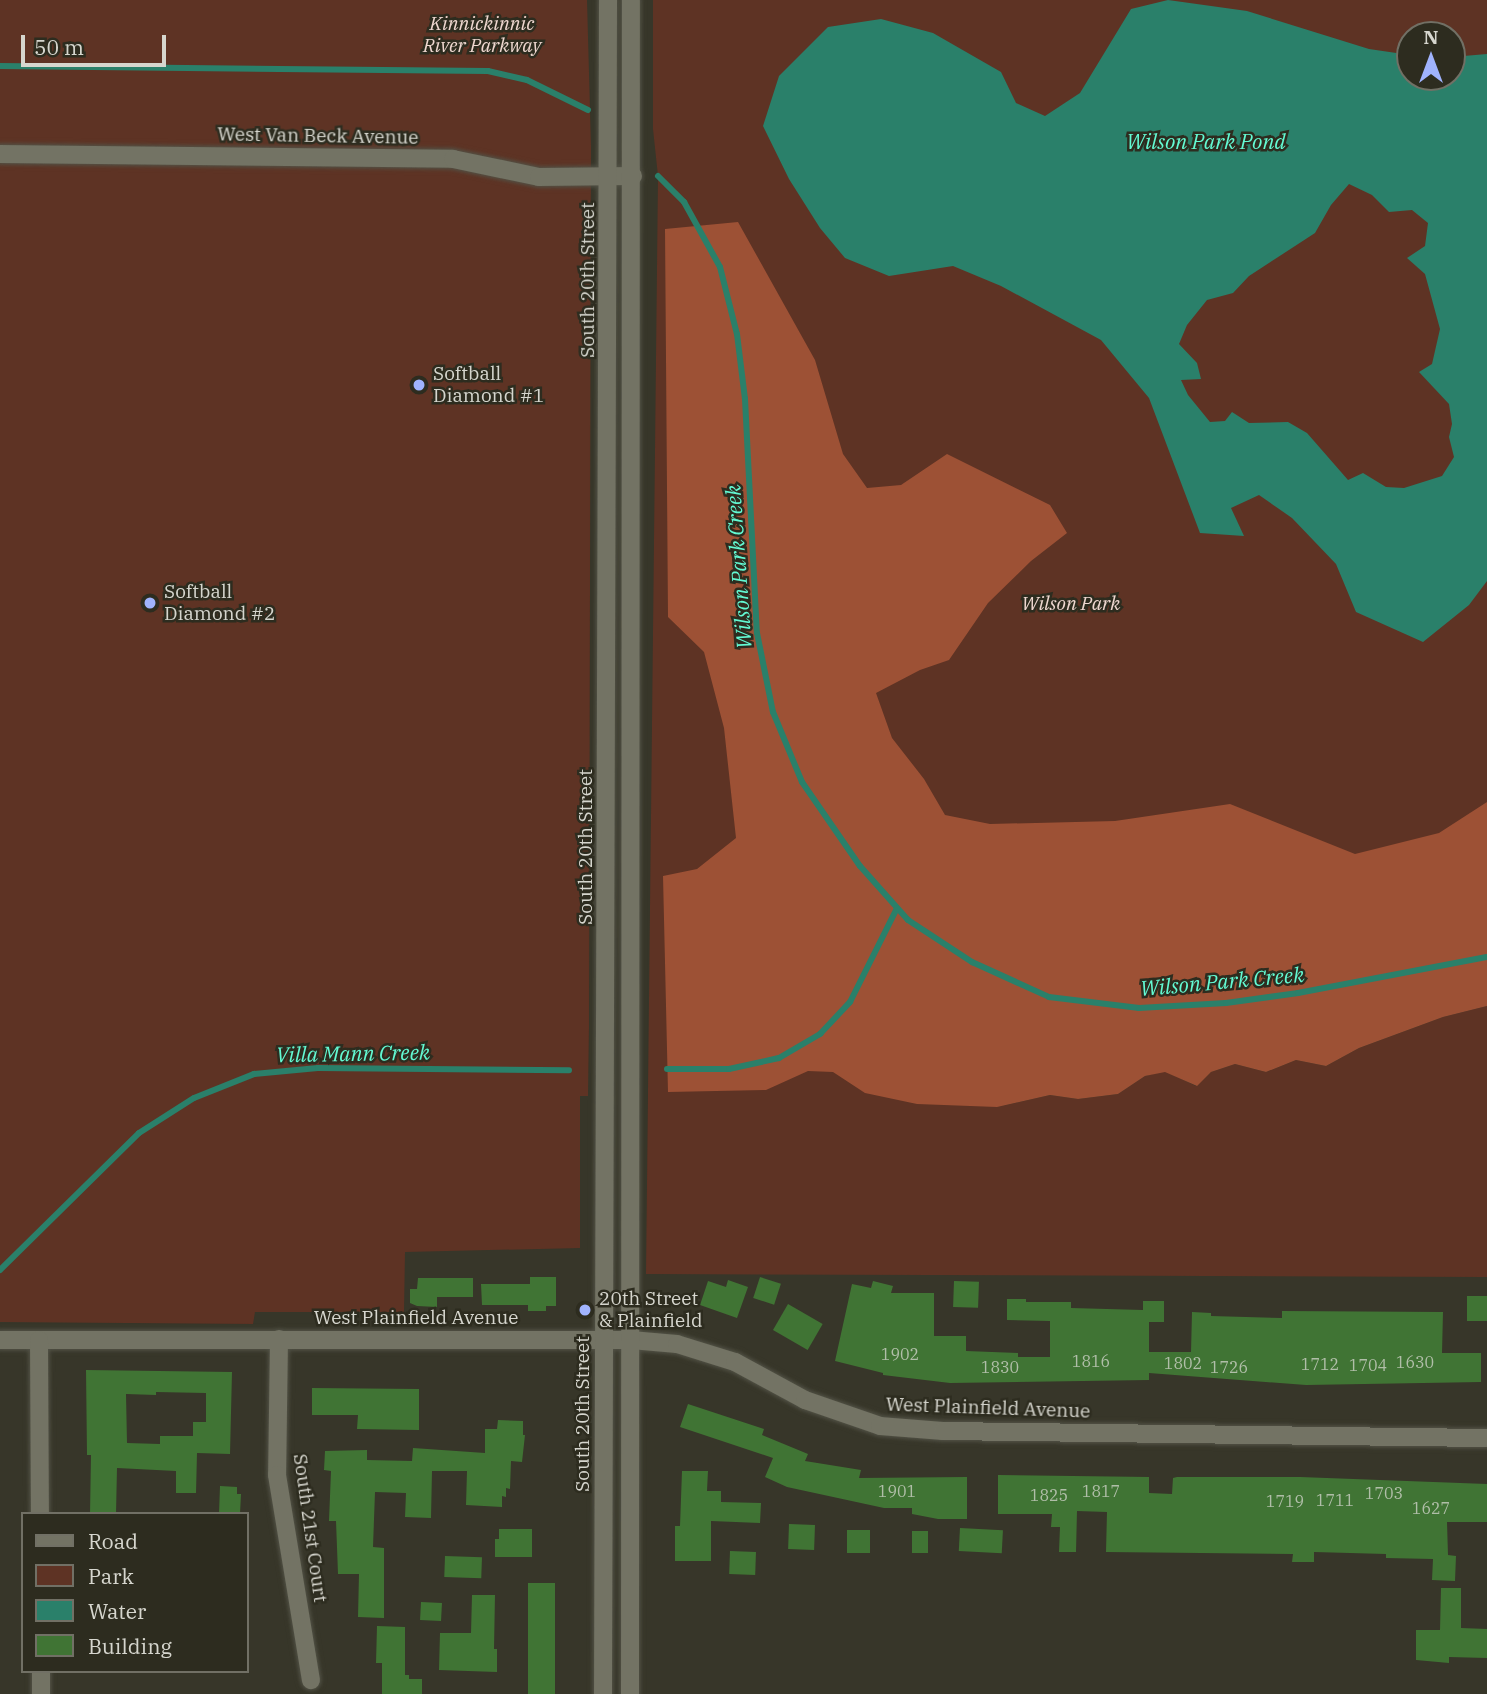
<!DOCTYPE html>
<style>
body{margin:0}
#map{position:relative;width:1487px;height:1694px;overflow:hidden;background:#373629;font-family:"IBM Plex Serif",serif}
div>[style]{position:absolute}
.green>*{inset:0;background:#5e3324}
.forest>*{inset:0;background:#9d5135}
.water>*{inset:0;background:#2a806a}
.stream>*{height:6px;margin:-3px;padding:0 3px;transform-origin:3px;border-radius:3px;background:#2a806a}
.building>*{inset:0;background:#407434;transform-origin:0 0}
.roads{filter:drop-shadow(0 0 2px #525246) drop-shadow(0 0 2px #525246)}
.minor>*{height:18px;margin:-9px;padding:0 9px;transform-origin:9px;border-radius:9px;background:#737364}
.tertiary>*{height:18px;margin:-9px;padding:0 9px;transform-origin:9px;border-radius:9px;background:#737364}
.dots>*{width:19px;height:19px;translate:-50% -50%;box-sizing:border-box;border:4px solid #2d2c1f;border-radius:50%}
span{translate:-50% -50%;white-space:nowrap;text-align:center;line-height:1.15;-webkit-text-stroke:5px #2d2c1f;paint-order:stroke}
.number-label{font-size:16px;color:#b0bea8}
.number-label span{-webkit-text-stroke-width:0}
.park-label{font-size:19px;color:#efd8d0;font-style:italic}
.street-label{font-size:19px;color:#d6d6ce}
.poi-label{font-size:19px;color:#d6d6ce}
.left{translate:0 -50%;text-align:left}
.water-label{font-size:21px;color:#63fad3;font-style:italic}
.legend{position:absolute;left:21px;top:1512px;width:228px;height:161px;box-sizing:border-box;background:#2d2c1f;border:2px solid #717065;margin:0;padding:9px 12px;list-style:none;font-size:21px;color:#d6d6ce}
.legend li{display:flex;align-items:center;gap:14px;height:35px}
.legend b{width:35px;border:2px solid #717065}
.north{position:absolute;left:1396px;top:21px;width:70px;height:70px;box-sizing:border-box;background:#2d2c1f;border:2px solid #717065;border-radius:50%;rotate:0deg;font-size:19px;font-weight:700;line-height:28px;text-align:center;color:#d6d6ce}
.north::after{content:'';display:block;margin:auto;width:24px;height:32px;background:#a0b3fd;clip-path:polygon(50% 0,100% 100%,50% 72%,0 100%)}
.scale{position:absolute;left:21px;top:35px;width:145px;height:32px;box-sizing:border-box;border:4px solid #d6d6ce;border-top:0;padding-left:9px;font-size:21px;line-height:24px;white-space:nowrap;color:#d6d6ce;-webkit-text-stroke:5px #2d2c1f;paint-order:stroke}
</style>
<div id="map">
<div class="green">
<i style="clip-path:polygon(0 0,587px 0,591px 146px,589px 1027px,588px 1096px,580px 1096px,580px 1248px,405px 1252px,404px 1312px,255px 1312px,253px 1324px,0 1322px)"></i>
<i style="clip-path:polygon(evenodd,653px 0,1487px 0,1487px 996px,1272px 1037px,997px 1107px,1050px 1095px,1078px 1099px,1118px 1094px,1145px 1076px,1165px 1071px,1196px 1086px,1211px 1072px,1235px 1064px,1266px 1072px,1296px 1060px,1326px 1066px,1359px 1048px,1443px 1017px,1487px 1006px,1487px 1277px,646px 1274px,658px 176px,653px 129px,653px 0,1410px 35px,1452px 35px,1452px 77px,1410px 77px,1410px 35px)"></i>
</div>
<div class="forest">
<i style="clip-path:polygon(738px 222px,815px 360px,843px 454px,867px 488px,901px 485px,947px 454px,1050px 505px,1067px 533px,1031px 561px,988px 603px,949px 660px,920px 670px,876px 693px,892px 738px,924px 779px,945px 815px,990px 824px,1115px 821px,1230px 804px,1355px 854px,1439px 833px,1487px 802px,1487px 1006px,1443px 1017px,1359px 1048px,1326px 1066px,1296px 1060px,1266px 1072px,1235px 1064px,1211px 1072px,1197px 1086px,1165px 1072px,1145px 1076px,1118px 1094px,1078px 1099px,1050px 1095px,997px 1107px,917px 1104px,865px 1093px,833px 1072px,808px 1071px,766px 1090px,668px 1092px,663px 876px,697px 869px,736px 838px,724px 728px,704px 652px,668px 617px,665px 229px)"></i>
</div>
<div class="water">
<i style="clip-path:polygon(evenodd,1168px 0,1247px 11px,1369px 49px,1410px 55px,1410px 77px,1452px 77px,1452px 57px,1487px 54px,1487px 581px,1469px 605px,1423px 642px,1356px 612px,1336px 564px,1292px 518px,1259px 495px,1231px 508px,1244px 536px,1200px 533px,1149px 398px,1101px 340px,1001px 286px,953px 266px,889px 276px,845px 258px,820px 228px,789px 179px,763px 126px,779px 76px,828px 27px,881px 19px,933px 33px,1001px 72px,1016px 103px,1045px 116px,1080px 93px,1131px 9px,1168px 0,1349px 184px,1372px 195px,1389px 212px,1412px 210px,1428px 223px,1425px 246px,1407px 258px,1425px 274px,1440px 329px,1432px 364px,1419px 372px,1449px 404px,1452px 424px,1449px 437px,1454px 457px,1442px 476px,1404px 488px,1386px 487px,1363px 473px,1348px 480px,1307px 433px,1288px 422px,1249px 423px,1232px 412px,1225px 421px,1210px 422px,1188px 395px,1181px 380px,1201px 379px,1197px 363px,1179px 344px,1187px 325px,1207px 300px,1233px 293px,1249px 276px,1315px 233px,1331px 205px,1349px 184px)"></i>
</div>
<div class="stream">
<i style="left:0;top:66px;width:488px;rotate:0.6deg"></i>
<i style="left:488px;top:71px;width:40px;rotate:13deg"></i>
<i style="left:527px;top:80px;width:68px;rotate:26.2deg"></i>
<i style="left:658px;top:176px;width:37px;rotate:45deg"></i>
<i style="left:684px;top:202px;width:74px;rotate:61deg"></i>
<i style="left:720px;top:267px;width:69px;rotate:75.8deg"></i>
<i style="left:737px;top:334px;width:65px;rotate:83deg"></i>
<i style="left:745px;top:399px;width:234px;rotate:87.1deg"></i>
<i style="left:757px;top:633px;width:81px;rotate:78.6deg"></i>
<i style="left:773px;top:712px;width:76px;rotate:67.5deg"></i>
<i style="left:802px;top:782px;width:102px;rotate:55.4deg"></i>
<i style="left:860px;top:866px;width:72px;rotate:48.4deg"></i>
<i style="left:908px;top:920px;width:77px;rotate:33.3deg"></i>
<i style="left:972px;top:962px;width:85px;rotate:24.4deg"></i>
<i style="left:1049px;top:997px;width:91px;rotate:7deg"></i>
<i style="left:1139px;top:1008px;width:87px;rotate:-3.3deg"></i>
<i style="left:1226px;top:1003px;width:73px;rotate:-7.9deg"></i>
<i style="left:1298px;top:993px;width:192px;rotate:-10.8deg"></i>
<i style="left:667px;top:1069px;width:62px"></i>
<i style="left:729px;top:1069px;width:51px;rotate:-12.4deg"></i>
<i style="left:779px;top:1058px;width:48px;rotate:-30.3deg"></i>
<i style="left:820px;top:1034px;width:44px;rotate:-46.8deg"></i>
<i style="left:850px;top:1002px;width:105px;rotate:-63.4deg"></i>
<i style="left:0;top:1270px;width:195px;rotate:-44.6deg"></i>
<i style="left:139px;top:1133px;width:65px;rotate:-32.5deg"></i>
<i style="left:194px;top:1098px;width:65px;rotate:-21.8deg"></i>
<i style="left:254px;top:1074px;width:64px;rotate:-5.4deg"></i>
<i style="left:318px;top:1068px;width:251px;rotate:0.5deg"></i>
</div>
<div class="building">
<i style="clip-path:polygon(530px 1277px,556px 1277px,556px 1306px,546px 1306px,546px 1311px,528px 1311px,528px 1305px,482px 1305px,481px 1284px,530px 1284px)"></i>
<i style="left:760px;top:1277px;width:22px;height:22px;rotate:18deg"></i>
<i style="clip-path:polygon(418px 1278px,473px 1278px,473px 1297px,437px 1297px,437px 1307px,417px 1306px,410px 1303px,410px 1289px,417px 1289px)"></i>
<i style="clip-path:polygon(728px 1280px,748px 1287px,737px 1318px,700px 1305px,708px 1281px,726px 1287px)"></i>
<i style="clip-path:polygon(873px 1281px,893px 1286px,891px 1293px,934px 1293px,934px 1336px,966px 1336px,966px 1351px,1018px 1353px,1018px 1357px,1050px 1357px,1050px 1321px,1007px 1320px,1007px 1299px,1026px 1299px,1026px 1302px,1071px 1302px,1071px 1308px,1143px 1310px,1143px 1301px,1164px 1301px,1164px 1322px,1149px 1322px,1149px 1352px,1191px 1352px,1192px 1312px,1211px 1313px,1211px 1316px,1282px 1318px,1282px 1311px,1443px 1312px,1442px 1353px,1481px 1353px,1481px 1382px,1306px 1385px,1149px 1373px,1149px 1380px,950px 1383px,883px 1375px,883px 1373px,835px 1361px,852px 1284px,871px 1288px)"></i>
<i style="left:954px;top:1281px;width:25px;height:26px;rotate:2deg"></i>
<i style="left:1487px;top:1296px;width:25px;height:20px;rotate:90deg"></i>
<i style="left:788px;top:1304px;width:40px;height:30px;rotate:30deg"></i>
<i style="clip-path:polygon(evenodd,86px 1370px,232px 1372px,230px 1454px,197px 1453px,196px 1493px,176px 1493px,176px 1471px,117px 1468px,116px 1514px,90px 1514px,91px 1455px,87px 1455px,86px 1370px,156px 1392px,206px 1393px,206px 1422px,193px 1422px,193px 1436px,160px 1436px,160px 1444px,127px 1443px,126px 1394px,156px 1395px,156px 1392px)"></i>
<i style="clip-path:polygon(312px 1388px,419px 1389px,419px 1430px,357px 1429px,358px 1415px,312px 1415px)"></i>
<i style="clip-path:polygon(688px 1404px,764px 1429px,762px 1435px,808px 1454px,805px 1461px,861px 1470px,859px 1478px,967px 1477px,967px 1519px,938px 1519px,912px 1514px,912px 1508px,884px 1508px,787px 1487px,765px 1477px,773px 1458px,680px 1427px)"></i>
<i style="clip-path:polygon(498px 1420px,523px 1421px,523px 1435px,525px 1435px,522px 1462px,511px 1461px,510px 1489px,506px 1488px,506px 1497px,502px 1496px,502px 1507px,466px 1505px,467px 1471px,432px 1471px,431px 1518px,405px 1517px,406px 1493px,375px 1492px,373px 1547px,384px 1548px,384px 1618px,358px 1617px,359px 1574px,338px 1574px,336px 1521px,329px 1521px,331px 1471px,324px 1470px,325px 1451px,367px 1450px,367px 1460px,412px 1461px,413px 1448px,485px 1453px,485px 1429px,497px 1429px)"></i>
<i style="clip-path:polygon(682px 1471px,708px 1471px,707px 1491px,721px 1491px,721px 1502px,761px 1503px,760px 1523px,711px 1521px,711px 1561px,675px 1561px,675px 1526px,680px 1526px)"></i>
<i style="clip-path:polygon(998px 1475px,1149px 1477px,1149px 1493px,1172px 1494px,1173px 1478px,1177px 1477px,1300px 1477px,1487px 1484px,1487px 1522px,1447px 1522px,1448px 1555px,1456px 1556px,1455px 1581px,1432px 1580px,1433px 1559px,1386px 1558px,1386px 1554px,1314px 1552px,1314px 1562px,1292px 1562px,1293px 1554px,1106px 1552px,1107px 1512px,1077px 1511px,1076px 1552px,1059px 1552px,1060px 1527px,1051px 1527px,1052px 1514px,998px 1514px)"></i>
<i style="clip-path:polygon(220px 1486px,237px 1487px,237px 1494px,241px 1494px,240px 1514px,219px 1514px)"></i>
<i style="left:789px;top:1524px;width:26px;height:25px;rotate:2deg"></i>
<i style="left:960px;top:1528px;width:43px;height:23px;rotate:3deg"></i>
<i style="clip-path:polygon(499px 1529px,532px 1529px,532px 1557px,495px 1557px,495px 1539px,499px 1539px)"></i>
<i style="left:847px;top:1530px;width:23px;height:23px"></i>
<i style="left:912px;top:1531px;width:16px;height:22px"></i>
<i style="left:730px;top:1551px;width:26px;height:23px;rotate:2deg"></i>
<i style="left:445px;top:1556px;width:37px;height:21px;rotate:2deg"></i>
<i style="left:528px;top:1583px;width:27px;height:111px"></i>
<i style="clip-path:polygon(1441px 1588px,1461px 1588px,1461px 1628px,1487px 1629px,1487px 1658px,1449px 1657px,1449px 1663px,1416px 1660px,1416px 1630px,1440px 1630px)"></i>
<i style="clip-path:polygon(472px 1595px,495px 1595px,494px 1649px,497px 1649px,497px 1672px,439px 1670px,440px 1633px,471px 1633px)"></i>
<i style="left:421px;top:1602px;width:21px;height:18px;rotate:3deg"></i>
<i style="clip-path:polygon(377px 1626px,405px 1627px,405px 1675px,409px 1675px,409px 1679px,422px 1679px,422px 1694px,382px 1694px,382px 1663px,376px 1663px)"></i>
</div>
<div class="roads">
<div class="minor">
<i style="left:0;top:154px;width:453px;rotate:0.6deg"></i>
<i style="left:453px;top:159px;width:88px;rotate:11.8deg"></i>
<i style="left:539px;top:177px;width:94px;rotate:-0.6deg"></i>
<i style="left:279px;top:1339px;width:136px;rotate:90.8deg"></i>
<i style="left:277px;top:1475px;width:208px;rotate:80.6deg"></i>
<i style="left:0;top:1340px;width:631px"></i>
<i style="left:631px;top:1340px;width:46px;rotate:5deg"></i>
<i style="left:677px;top:1344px;width:61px;rotate:17.2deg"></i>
<i style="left:735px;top:1362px;width:80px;rotate:28.5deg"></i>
<i style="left:805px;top:1400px;width:79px;rotate:19.1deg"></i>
<i style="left:880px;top:1426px;width:63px;rotate:4.5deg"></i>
<i style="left:943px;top:1431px;width:544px;rotate:0.74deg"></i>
<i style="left:39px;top:1340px;width:174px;rotate:89.7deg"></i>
<i style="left:41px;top:1671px;width:23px;rotate:90deg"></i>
</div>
<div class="tertiary">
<i style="left:603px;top:1694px;width:1694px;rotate:-89.83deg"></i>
<i style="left:630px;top:1694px;width:1694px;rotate:-89.97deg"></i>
</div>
</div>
<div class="dots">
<i style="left:419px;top:385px;background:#a0b3fd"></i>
<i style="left:150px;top:603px;background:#a0b3fd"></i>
<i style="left:585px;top:1310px;background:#a0b3fd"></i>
</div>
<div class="number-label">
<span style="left:900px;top:1354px">1902</span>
<span style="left:1091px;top:1361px">1816</span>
<span style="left:1415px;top:1362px">1630</span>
<span style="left:1183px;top:1363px">1802</span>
<span style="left:1320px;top:1364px">1712</span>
<span style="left:1368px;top:1365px">1704</span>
<span style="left:1000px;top:1367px">1830</span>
<span style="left:1229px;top:1367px">1726</span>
<span style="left:897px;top:1491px">1901</span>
<span style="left:1101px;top:1491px">1817</span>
<span style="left:1384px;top:1493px">1703</span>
<span style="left:1049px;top:1495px">1825</span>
<span style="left:1335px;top:1500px">1711</span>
<span style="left:1285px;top:1501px">1719</span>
<span style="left:1431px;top:1508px">1627</span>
</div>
<div class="park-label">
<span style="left:482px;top:35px">Kinnickinnic<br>River Parkway</span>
<span style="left:1071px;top:604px">Wilson Park</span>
</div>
<div class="street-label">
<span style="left:318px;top:136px;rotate:1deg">West Van Beck Avenue</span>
<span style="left:588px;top:280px;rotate:-90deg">South 20th Street</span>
<span style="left:586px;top:847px;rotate:-90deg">South 20th Street</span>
<span style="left:416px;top:1318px">West Plainfield Avenue</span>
<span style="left:988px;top:1408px;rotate:2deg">West Plainfield Avenue</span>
<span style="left:583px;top:1414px;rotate:-90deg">South 20th Street</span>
<span style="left:310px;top:1528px;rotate:82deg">South 21st Court</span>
</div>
<div class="poi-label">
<span class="left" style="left:433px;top:385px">Softball<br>Diamond #1</span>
<span class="left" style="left:164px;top:603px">Softball<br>Diamond #2</span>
<span class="left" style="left:599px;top:1310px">20th Street<br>&amp; Plainfield</span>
</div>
<div class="water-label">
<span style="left:1206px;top:141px">Wilson Park Pond</span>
<span style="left:738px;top:567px;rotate:-94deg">Wilson Park Creek</span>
<span style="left:1222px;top:981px;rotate:-5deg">Wilson Park Creek</span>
<span style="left:353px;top:1053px;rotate:-1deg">Villa Mann Creek</span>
</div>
<ul class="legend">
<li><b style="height:9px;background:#737364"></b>Road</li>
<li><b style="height:19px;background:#5e3324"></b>Park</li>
<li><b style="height:19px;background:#2a806a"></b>Water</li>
<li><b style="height:19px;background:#407434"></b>Building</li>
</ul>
<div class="north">N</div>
<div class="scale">50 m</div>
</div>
